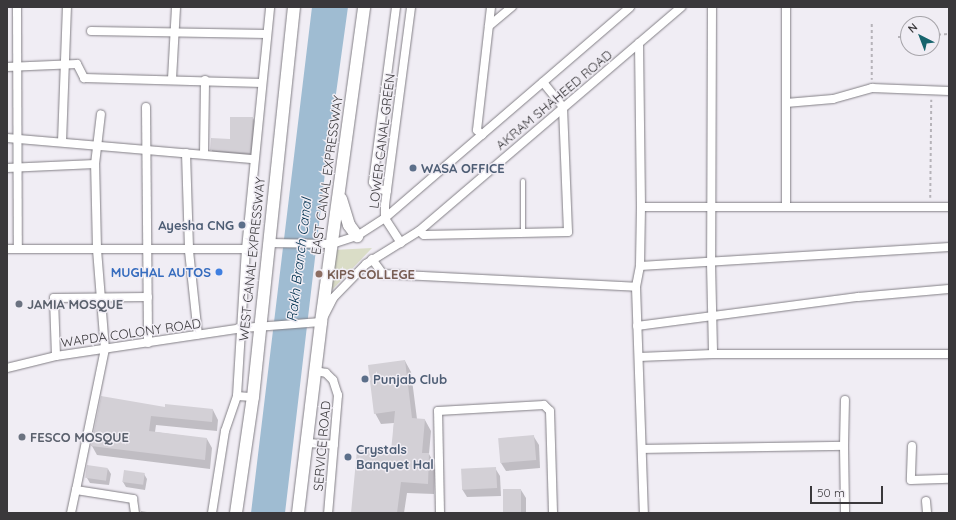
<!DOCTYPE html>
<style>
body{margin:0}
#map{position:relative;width:956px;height:520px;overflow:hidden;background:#f0edf4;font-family:Quicksand,sans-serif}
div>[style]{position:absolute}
.green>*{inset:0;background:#daddc7}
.water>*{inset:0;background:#9fbcd2}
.shadow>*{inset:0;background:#0003}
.building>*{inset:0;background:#d3d0d6;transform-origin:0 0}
.path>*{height:1.5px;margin-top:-0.75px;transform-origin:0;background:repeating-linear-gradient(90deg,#b6b3b9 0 3px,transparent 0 6px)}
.roads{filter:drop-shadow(0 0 1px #827f85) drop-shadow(0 0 1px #827f85)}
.lane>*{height:4px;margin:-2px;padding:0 2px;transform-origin:2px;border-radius:2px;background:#fff}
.street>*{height:8px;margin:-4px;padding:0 4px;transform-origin:4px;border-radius:4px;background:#fff}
.primary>*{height:12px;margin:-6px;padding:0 6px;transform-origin:6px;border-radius:6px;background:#fff}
.dots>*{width:11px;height:11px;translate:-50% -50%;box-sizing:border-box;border:2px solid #f0edf4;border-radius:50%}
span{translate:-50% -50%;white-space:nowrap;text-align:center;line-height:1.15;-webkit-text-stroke:3px #f0edf4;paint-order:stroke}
.street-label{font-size:13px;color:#3a383b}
.service-label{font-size:13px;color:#4e5e75;font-weight:700}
.left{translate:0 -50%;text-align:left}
.right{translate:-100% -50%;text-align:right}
.shop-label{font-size:13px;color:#366cbe;font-weight:700}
.education-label{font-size:13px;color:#785e54;font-weight:700}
.worship-label{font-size:13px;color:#5b616d;font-weight:700}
.water-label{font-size:14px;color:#00314f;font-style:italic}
.frame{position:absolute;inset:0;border:8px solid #3a383b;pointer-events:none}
.north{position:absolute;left:900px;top:16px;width:40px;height:40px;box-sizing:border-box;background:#f0edf4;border:1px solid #a7a5aa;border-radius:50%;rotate:318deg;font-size:11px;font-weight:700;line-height:16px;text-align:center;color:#3a383b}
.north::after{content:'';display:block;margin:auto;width:14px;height:18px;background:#17646d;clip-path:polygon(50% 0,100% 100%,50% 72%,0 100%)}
.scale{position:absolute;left:810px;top:486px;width:73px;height:18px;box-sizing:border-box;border:2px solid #3a383b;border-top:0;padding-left:5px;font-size:12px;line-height:14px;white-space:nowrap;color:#3a383b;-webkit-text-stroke:3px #f0edf4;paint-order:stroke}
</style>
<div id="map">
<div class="green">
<i style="clip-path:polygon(372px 248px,330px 292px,333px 250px)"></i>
</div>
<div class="water">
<i style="clip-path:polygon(312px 7px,348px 7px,325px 173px,285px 513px,251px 513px)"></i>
</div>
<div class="shadow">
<i style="clip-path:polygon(253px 118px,258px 127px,254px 161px,216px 158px,211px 149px,231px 140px)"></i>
<i style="clip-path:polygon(405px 361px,411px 372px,417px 419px,425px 420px,431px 431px,429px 454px,435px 465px,434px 494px,407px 493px,404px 513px,352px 513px,392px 452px,394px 423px,381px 424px,375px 413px)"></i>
<i style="clip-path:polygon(166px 408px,213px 410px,218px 420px,217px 431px,156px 425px,155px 432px,207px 439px,212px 448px,210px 469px,97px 455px,92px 446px)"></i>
<i style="clip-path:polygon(534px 437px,539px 445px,540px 468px,506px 471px,501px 463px)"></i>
<i style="clip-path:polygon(495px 468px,500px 476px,501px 496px,467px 497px,462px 489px)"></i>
<i style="clip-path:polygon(108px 469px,111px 474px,109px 485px,90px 483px,87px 478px)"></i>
<i style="clip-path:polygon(144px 474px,147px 479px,145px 490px,126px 487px,123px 482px)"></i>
<i style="clip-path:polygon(521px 490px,526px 498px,526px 512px,546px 513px,505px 513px)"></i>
<i style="clip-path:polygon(141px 511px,153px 513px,141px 513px)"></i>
</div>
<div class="building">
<i style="clip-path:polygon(230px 117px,253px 117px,250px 153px,210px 150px,211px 138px,230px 139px)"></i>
<i style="clip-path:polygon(405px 360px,412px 418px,425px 419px,422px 453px,429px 453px,428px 484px,401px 482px,397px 513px,351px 513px,357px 450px,391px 451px,395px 411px,374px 414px,368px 365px)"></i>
<i style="clip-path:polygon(101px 396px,165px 407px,165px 404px,213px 409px,212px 422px,151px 416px,149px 431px,207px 438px,205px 460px,91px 446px)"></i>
<i style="left:534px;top:435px;width:25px;height:36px;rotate:85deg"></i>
<i style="left:87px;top:465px;width:21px;height:13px;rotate:8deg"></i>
<i style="left:496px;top:467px;width:21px;height:35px;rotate:87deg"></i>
<i style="left:124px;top:470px;width:21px;height:12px;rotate:8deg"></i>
<i style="left:503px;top:489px;width:18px;height:24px"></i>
</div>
<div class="path">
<i style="left:872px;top:24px;width:56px;rotate:90deg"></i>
<i style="left:932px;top:35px;width:17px;rotate:-3deg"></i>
<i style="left:898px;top:37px;width:10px"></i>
<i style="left:930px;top:198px;width:98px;rotate:-89.4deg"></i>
</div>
<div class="roads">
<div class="lane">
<i style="left:523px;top:181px;width:52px;rotate:90deg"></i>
</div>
<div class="street">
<i style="left:17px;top:7px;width:242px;rotate:89.8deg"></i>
<i style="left:712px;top:7px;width:256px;rotate:90.2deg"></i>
<i style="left:711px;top:263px;width:91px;rotate:88.7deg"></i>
<i style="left:489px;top:26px;width:30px;rotate:-40deg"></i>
<i style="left:91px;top:31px;width:176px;rotate:1deg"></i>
<i style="left:639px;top:43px;width:164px;rotate:89.3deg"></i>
<i style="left:641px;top:207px;width:59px;rotate:91deg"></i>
<i style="left:640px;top:266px;width:21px;rotate:101deg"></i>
<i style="left:636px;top:287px;width:226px;rotate:88deg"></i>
<i style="left:7px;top:67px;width:70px;rotate:-2.5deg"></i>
<i style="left:77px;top:64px;width:16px;rotate:63deg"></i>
<i style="left:84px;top:78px;width:178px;rotate:1.6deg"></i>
<i style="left:172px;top:79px;width:72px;rotate:-86.8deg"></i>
<i style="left:786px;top:103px;width:47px;rotate:-4.9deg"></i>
<i style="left:833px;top:99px;width:41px;rotate:-15.8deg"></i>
<i style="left:872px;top:88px;width:77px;rotate:2.2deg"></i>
<i style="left:146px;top:107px;width:236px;rotate:89.5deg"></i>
<i style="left:482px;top:135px;width:7px;rotate:-135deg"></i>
<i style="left:477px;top:130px;width:124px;rotate:-83.5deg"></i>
<i style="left:7px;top:138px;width:248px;rotate:4.9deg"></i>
<i style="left:62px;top:142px;width:135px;rotate:-87.9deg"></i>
<i style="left:186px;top:153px;width:98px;rotate:88.2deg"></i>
<i style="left:189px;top:251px;width:84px;rotate:83.9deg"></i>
<i style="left:204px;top:154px;width:74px;rotate:-89.2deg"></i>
<i style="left:7px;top:168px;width:88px;rotate:-2.6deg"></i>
<i style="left:387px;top:191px;width:10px;rotate:-163deg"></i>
<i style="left:377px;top:188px;width:7px;rotate:-124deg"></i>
<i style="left:373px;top:182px;width:177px;rotate:-82.5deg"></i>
<i style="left:641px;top:207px;width:308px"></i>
<i style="left:786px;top:207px;width:200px;rotate:-90deg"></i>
<i style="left:419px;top:231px;width:6px;rotate:39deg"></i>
<i style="left:424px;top:235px;width:144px;rotate:-1.2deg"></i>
<i style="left:568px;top:232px;width:125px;rotate:-92.3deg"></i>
<i style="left:563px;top:107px;width:32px;rotate:-129deg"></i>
<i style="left:269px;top:243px;width:63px;rotate:0.9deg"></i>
<i style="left:332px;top:244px;width:26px;rotate:-18deg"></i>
<i style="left:357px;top:236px;width:33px;rotate:-33deg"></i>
<i style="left:385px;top:218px;width:13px;rotate:-90deg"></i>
<i style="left:385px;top:205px;width:200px;rotate:-82.5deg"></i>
<i style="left:401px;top:243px;width:30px;rotate:-123deg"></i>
<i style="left:385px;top:218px;width:323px;rotate:-40.7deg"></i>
<i style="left:7px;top:249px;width:239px"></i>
<i style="left:372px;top:259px;width:19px;rotate:54deg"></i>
<i style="left:383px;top:274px;width:253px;rotate:2.9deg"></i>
<i style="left:640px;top:266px;width:310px;rotate:-3.5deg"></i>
<i style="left:637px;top:326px;width:223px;rotate:-7.5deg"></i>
<i style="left:858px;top:297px;width:91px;rotate:-5deg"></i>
<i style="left:56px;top:356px;width:58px;rotate:-92deg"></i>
<i style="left:54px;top:298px;width:94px;rotate:-0.6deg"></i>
<i style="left:639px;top:357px;width:74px;rotate:-2.3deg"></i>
<i style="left:713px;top:354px;width:236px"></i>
<i style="left:7px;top:368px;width:50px;rotate:-13.8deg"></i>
<i style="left:56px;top:356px;width:189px;rotate:-8.5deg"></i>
<i style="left:243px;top:328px;width:78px;rotate:-4.4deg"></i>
<i style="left:321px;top:322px;width:27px;rotate:-63deg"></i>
<i style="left:333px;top:298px;width:47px;rotate:-45.9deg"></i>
<i style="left:366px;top:264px;width:62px;rotate:-31.9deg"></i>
<i style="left:419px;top:231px;width:345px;rotate:-40.5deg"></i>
<i style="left:315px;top:371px;width:11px;rotate:10deg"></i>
<i style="left:326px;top:373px;width:10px;rotate:45deg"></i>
<i style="left:333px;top:380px;width:16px;rotate:72deg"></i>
<i style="left:338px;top:395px;width:118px;rotate:94.8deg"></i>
<i style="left:237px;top:396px;width:147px;rotate:-86.5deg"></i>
<i style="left:246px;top:249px;width:243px;rotate:-84.3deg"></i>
<i style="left:308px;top:443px;width:26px;rotate:4deg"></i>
<i style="left:844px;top:446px;width:46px;rotate:-88.8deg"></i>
<i style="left:912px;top:446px;width:34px;rotate:92deg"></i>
<i style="left:911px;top:480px;width:38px;rotate:-2deg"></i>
<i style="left:643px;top:449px;width:201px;rotate:-0.9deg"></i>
<i style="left:844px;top:446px;width:67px;rotate:89.1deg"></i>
<i style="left:76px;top:490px;width:144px;rotate:-78.4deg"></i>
<i style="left:105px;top:349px;width:100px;rotate:-94.6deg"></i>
<i style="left:97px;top:249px;width:85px;rotate:-91.3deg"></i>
<i style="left:95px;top:164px;width:50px;rotate:-83.2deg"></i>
<i style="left:926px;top:501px;width:12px;rotate:85deg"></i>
<i style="left:71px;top:513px;width:24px;rotate:-78deg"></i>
<i style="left:76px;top:490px;width:58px;rotate:9deg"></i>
<i style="left:133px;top:499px;width:14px;rotate:82deg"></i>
<i style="left:212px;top:513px;width:83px;rotate:-81deg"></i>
<i style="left:225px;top:431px;width:37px;rotate:-71deg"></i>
<i style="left:237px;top:396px;width:16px;rotate:4deg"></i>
<i style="left:440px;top:513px;width:102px;rotate:-91.1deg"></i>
<i style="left:438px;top:411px;width:106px;rotate:-3.2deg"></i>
<i style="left:544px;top:405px;width:8px;rotate:45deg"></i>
<i style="left:550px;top:411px;width:102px;rotate:88.3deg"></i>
</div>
<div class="primary">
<i style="left:341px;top:199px;width:27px;rotate:73deg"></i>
<i style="left:349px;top:225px;width:14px;rotate:54deg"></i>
<i style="left:236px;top:513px;width:117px;rotate:-81.7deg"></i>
<i style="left:253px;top:397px;width:392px;rotate:-84deg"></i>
<i style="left:298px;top:513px;width:192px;rotate:-83.1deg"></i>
<i style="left:321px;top:322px;width:318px;rotate:-82.2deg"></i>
</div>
</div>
<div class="dots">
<i style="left:413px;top:168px;background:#5c6f8a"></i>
<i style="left:242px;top:225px;background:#5c6f8a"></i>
<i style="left:219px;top:272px;background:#3f7fe0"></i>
<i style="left:319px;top:274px;background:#8d6e63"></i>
<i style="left:19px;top:304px;background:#6b7280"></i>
<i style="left:365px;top:379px;background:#5c6f8a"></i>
<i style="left:22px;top:437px;background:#6b7280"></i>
<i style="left:348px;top:457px;background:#5c6f8a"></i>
</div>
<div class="street-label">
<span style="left:554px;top:100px;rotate:-40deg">AKRAM SHAHEED ROAD</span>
<span style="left:382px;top:141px;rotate:-83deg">LOWER CANAL GREEN</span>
<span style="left:327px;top:175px;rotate:-82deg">EAST CANAL EXPRESSWAY</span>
<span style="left:252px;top:259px;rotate:-84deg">WEST CANAL EXPRESSWAY</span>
<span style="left:131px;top:333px;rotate:-8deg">WAPDA COLONY ROAD</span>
<span style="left:322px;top:446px;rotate:-85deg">SERVICE ROAD</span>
</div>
<div class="service-label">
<span class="left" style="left:421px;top:168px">WASA OFFICE</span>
<span class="right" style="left:234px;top:225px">Ayesha CNG</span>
<span class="left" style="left:373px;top:379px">Punjab Club</span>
<span class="left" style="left:356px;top:457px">Crystals<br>Banquet Hal</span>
</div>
<div class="shop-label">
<span class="right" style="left:211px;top:272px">MUGHAL AUTOS</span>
</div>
<div class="education-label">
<span class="left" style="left:327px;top:274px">KIPS COLLEGE</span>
</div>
<div class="worship-label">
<span class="left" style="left:27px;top:304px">JAMIA MOSQUE</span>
<span class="left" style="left:30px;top:437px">FESCO MOSQUE</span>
</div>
<div class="water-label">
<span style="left:299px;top:260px;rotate:-83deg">Rakh Branch Canal</span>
</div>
<div class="frame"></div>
<div class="north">N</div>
<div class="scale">50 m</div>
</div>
